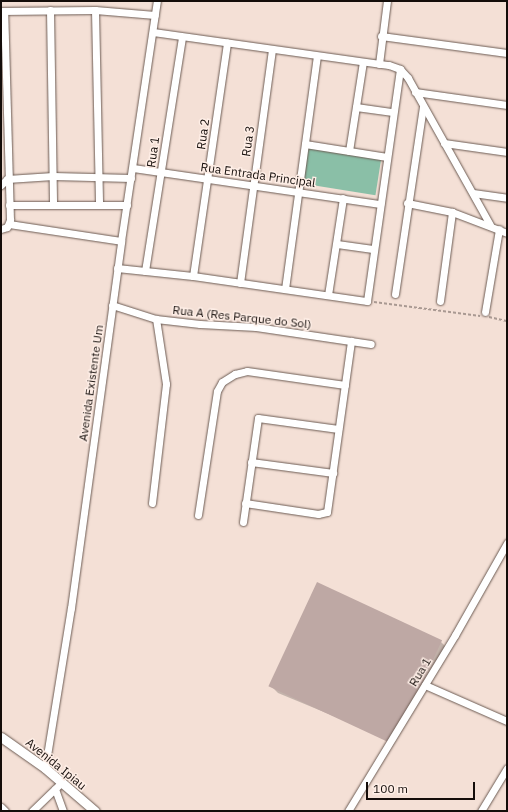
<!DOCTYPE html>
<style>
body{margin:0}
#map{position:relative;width:508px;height:812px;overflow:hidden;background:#f4e0d6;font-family:"IBM Plex Sans",sans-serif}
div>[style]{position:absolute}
.green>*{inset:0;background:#8abfa7;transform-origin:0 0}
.shadow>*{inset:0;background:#0003}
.building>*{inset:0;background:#bea8a4;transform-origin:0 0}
.path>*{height:1.5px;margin-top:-0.75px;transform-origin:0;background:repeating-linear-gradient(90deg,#a99992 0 3px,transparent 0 5px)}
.roads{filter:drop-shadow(0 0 1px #6c5b53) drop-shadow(0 0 1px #6c5b53)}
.minor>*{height:7px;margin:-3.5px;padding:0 3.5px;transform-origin:3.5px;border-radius:3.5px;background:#fff}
.major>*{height:9px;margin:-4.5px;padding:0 4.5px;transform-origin:4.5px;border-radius:4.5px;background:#fff}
span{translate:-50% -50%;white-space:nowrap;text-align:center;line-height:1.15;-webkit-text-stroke:3px #feeee6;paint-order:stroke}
.street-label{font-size:12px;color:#140d0a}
.frame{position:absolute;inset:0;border:2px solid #140d0a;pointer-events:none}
.scale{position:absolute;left:366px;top:782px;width:109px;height:18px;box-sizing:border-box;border:2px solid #140d0a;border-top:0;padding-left:5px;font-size:12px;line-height:14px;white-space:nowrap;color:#140d0a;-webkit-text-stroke:3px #feeee6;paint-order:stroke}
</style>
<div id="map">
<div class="green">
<i style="left:308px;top:148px;width:74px;height:36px;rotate:9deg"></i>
</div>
<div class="shadow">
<i style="clip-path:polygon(441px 642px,446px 647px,394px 741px,278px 693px,273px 688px)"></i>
</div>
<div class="building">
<i style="left:317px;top:582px;width:138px;height:115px;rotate:25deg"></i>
</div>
<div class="path">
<i style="left:374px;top:302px;width:107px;rotate:7.5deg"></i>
<i style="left:489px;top:317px;width:18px;rotate:13deg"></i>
</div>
<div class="roads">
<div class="minor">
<i style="left:50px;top:10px;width:194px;rotate:89.1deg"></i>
<i style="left:95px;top:10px;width:194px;rotate:88.8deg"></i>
<i style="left:1px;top:11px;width:94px;rotate:-0.6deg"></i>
<i style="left:95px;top:10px;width:60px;rotate:4.8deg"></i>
<i style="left:153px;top:32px;width:238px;rotate:8deg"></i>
<i style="left:389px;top:65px;width:12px;rotate:20deg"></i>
<i style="left:400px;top:69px;width:12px;rotate:48deg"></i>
<i style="left:408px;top:78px;width:168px;rotate:60.8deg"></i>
<i style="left:381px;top:36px;width:127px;rotate:7.7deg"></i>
<i style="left:379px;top:64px;width:64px;rotate:-82.8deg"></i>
<i style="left:415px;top:92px;width:93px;rotate:8deg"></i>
<i style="left:356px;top:107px;width:37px;rotate:8deg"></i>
<i style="left:444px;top:143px;width:64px;rotate:8.1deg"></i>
<i style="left:305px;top:144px;width:83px;rotate:9deg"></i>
<i style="left:349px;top:151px;width:90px;rotate:-81.1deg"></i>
<i style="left:133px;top:168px;width:250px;rotate:8.3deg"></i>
<i style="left:1px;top:185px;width:8px;rotate:-45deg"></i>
<i style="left:7px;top:179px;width:46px;rotate:-3.7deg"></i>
<i style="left:53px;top:176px;width:78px;rotate:1.5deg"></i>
<i style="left:473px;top:193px;width:34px;rotate:8deg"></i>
<i style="left:407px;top:203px;width:46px;rotate:11.3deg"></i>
<i style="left:452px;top:212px;width:59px;rotate:20.9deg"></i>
<i style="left:9px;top:205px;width:118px"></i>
<i style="left:9px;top:224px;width:113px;rotate:8.6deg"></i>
<i style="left:1px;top:229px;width:6px;rotate:-18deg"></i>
<i style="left:7px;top:227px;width:8px;rotate:-67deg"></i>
<i style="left:10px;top:220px;width:209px;rotate:-91.6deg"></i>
<i style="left:337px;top:244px;width:36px;rotate:8deg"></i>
<i style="left:117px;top:268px;width:76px;rotate:6deg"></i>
<i style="left:193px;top:276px;width:176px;rotate:8.2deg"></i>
<i style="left:367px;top:301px;width:234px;rotate:-81.9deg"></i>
<i style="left:145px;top:271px;width:237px;rotate:-81deg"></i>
<i style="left:193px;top:276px;width:236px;rotate:-81.7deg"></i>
<i style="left:240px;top:283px;width:236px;rotate:-82.2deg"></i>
<i style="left:285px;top:289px;width:235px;rotate:-82.2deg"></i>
<i style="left:395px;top:294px;width:190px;rotate:-81.5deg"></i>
<i style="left:328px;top:295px;width:98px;rotate:-81.2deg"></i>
<i style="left:440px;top:301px;width:90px;rotate:-82.3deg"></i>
<i style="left:112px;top:305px;width:46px;rotate:17.7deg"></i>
<i style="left:156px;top:319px;width:44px;rotate:6.5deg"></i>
<i style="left:200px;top:324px;width:56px;rotate:3.1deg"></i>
<i style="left:256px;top:327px;width:116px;rotate:8.4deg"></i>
<i style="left:485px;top:312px;width:84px;rotate:-80.4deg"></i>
<i style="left:251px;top:462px;width:83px;rotate:7.6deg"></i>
<i style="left:152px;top:503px;width:120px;rotate:-83.3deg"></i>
<i style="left:166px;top:384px;width:66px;rotate:-98.7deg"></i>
<i style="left:245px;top:503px;width:74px;rotate:8.6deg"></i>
<i style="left:318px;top:514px;width:9px;rotate:-13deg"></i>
<i style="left:327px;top:512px;width:173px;rotate:-82deg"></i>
<i style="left:198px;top:515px;width:125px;rotate:-81.3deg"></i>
<i style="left:217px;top:391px;width:10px;rotate:-61deg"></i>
<i style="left:222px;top:382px;width:15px;rotate:-32deg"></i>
<i style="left:235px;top:374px;width:12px;rotate:-14deg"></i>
<i style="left:247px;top:371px;width:99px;rotate:8.1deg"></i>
<i style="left:243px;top:522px;width:105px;rotate:-81.8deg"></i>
<i style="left:258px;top:418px;width:81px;rotate:7.8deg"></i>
<i style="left:425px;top:685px;width:90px;rotate:23.7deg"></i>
<i style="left:45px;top:768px;width:162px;rotate:-80.8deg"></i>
<i style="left:71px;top:608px;width:370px;rotate:-82.2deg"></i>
<i style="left:121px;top:241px;width:243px;rotate:-81.5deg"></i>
<i style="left:55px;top:789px;width:23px;rotate:70deg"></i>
<i style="left:1px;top:807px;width:6px;rotate:45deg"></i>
<i style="left:32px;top:811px;width:42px;rotate:-44deg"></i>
<i style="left:348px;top:811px;width:206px;rotate:-58.7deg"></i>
<i style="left:455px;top:635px;width:106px;rotate:-60.5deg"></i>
<i style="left:481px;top:811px;width:50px;rotate:-58.8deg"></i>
</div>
<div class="major">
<i style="left:1px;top:737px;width:54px;rotate:35.2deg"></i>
<i style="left:45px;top:768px;width:66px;rotate:40.7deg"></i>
</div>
</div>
<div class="street-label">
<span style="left:203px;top:134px;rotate:-82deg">Rua 2</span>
<span style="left:248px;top:141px;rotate:-82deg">Rua 3</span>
<span style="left:153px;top:152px;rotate:-82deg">Rua 1</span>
<span style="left:258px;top:175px;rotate:8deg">Rua Entrada Principal</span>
<span style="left:242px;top:317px;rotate:6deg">Rua A (Res Parque do Sol)</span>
<span style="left:91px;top:383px;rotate:-82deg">Avenida Existente Um</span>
<span style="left:420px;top:672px;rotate:-59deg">Rua 1</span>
<span style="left:56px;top:764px;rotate:39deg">Avenida Ipiau</span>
</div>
<div class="frame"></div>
<div class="scale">100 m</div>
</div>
